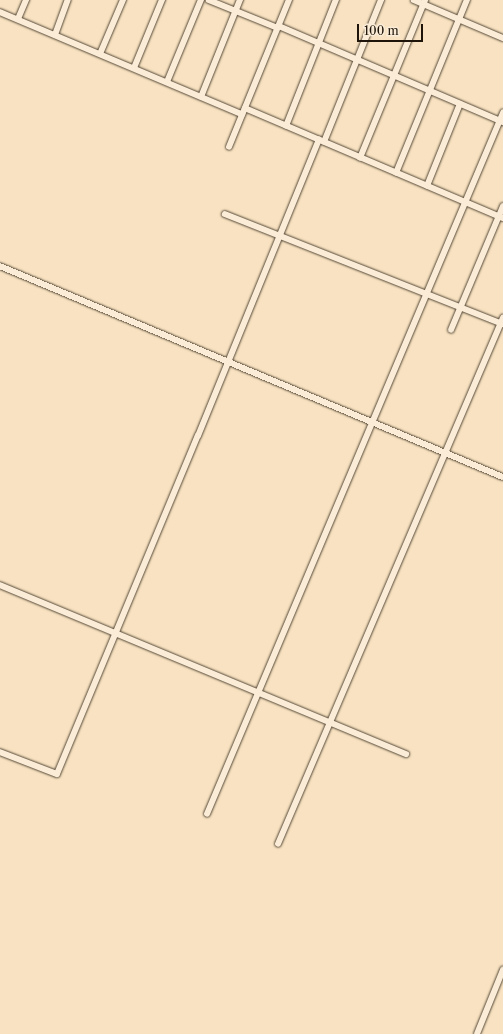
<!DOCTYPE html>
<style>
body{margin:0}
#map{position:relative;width:503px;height:1034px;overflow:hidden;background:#f8e2c1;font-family:"Libre Caslon Text",serif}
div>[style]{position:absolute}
.roads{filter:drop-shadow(0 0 1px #554837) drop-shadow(0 0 1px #554837)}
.minor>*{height:5.5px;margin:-2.75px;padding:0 2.75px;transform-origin:2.75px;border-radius:2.75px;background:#faecd7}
span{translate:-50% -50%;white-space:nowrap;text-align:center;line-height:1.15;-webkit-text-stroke:3px #faecd7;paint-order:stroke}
.scale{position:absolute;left:357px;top:24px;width:66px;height:18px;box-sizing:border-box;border:2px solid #1f1409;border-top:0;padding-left:5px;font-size:12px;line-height:14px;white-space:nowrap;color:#1f1409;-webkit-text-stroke:3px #faecd7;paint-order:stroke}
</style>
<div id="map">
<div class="roads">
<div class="minor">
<i style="left:209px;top:0;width:74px;rotate:22.1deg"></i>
<i style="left:414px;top:0;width:97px;rotate:23.1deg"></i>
<i style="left:0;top:12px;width:263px;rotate:22.9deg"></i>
<i style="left:18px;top:19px;width:21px;rotate:-67deg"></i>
<i style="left:279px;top:26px;width:244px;rotate:23.2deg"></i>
<i style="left:55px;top:35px;width:37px;rotate:-70deg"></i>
<i style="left:100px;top:54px;width:59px;rotate:-66.9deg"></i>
<i style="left:134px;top:68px;width:74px;rotate:-67.6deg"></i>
<i style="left:167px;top:82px;width:89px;rotate:-67.5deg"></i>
<i style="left:201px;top:97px;width:105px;rotate:-68.1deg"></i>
<i style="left:245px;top:108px;width:280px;rotate:23.1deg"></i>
<i style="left:286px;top:126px;width:136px;rotate:-68.4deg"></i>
<i style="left:324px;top:142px;width:153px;rotate:-68.1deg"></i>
<i style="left:229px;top:147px;width:159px;rotate:-67.8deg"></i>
<i style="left:360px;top:158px;width:171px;rotate:-67.6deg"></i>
<i style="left:396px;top:173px;width:187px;rotate:-67.7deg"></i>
<i style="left:427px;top:186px;width:88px;rotate:-68.1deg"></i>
<i style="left:225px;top:214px;width:299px;rotate:21.6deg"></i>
<i style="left:0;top:266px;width:545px;rotate:22.76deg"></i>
<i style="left:451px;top:330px;width:134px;rotate:-67.2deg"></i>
<i style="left:0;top:585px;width:440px;rotate:22.6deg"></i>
<i style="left:0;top:752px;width:61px;rotate:21.1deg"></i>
<i style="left:57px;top:774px;width:366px;rotate:-67.4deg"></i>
<i style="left:198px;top:436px;width:320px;rotate:-67.8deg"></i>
<i style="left:207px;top:814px;width:761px;rotate:-67.11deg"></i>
<i style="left:278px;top:844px;width:572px;rotate:-66.84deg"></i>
<i style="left:477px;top:1034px;width:69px;rotate:-67.9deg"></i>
</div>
</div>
<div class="scale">100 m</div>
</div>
